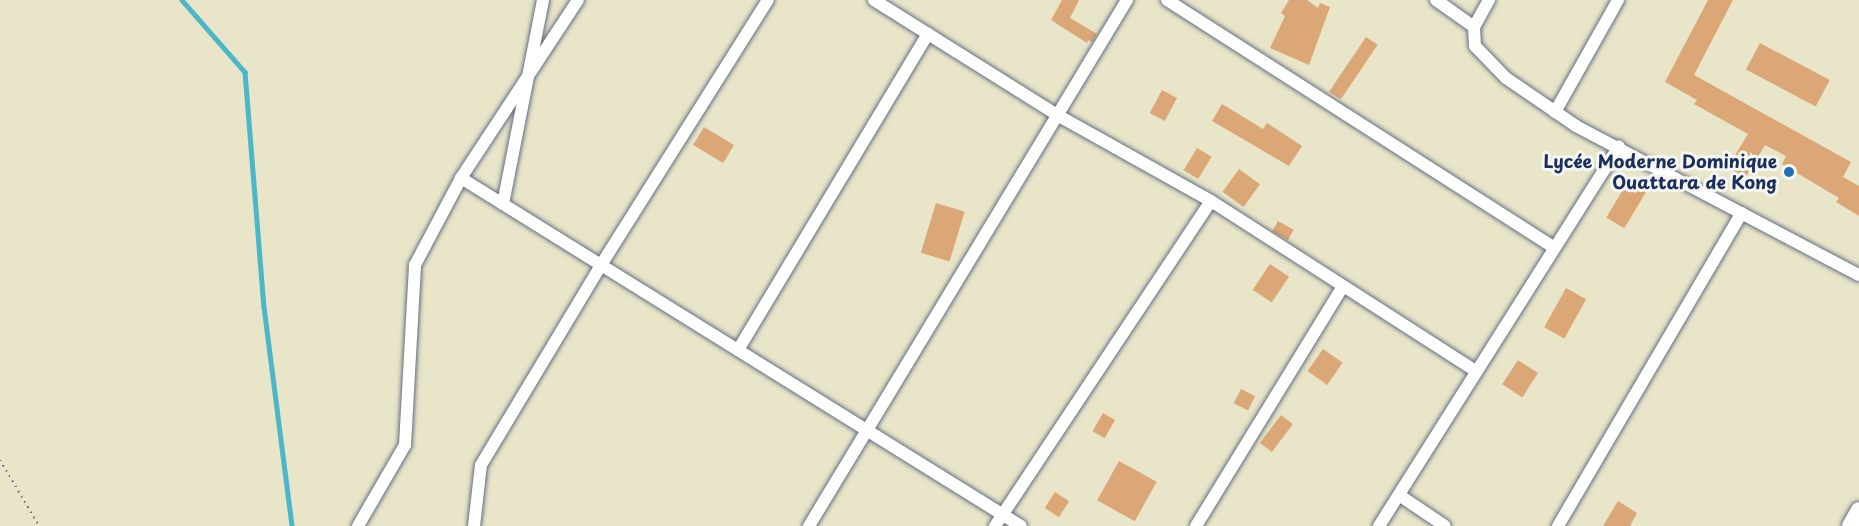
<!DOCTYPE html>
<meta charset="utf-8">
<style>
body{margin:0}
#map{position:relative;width:1859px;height:526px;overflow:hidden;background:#e9e5c8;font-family:"Playpen Sans",sans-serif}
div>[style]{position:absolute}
.stream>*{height:4.5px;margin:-2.25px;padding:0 2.25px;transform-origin:2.25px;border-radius:2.25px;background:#4bb7c8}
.building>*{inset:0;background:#dca777;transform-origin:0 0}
.path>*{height:2px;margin-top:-1px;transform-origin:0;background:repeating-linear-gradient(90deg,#636f83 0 1.5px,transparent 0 6px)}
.roads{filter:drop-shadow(0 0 2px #636f83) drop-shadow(0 0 2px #636f83)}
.street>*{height:12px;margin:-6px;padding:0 6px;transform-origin:6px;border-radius:6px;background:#fff}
.secondary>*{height:16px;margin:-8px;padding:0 8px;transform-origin:8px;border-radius:8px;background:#fff}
.dots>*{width:16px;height:16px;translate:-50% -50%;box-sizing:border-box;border:3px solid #f6f6f2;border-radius:50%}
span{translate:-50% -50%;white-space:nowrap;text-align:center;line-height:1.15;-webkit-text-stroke:6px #f6f6f2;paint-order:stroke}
.poi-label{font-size:18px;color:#1b2f5e;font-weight:700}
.right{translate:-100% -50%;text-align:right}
</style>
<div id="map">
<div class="stream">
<i style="left:182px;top:0;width:96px;rotate:48.8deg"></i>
<i style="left:245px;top:72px;width:236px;rotate:85.4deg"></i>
<i style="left:264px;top:307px;width:221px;rotate:82.7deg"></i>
</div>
<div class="building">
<i style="clip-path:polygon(1062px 0,1079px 0,1070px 18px,1097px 34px,1092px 42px,1088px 40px,1087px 43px,1051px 20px)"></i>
<i style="clip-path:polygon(1289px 0,1307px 0,1318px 8px,1320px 3px,1330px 7px,1309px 65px,1270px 48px,1285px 16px,1281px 13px)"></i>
<i style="clip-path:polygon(1708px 0,1733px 0,1694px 75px,1851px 162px,1843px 177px,1859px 186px,1859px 216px,1836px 202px,1839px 198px,1782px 164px,1786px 156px,1765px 145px,1745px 178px,1728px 167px,1748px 134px,1694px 104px,1697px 100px,1665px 82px)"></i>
<i style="left:1366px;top:37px;width:14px;height:66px;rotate:34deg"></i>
<i style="left:1760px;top:43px;width:79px;height:30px;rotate:28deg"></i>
<i style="left:1162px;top:90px;width:17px;height:26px;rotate:28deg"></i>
<i style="clip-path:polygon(1222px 104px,1263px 129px,1267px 123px,1302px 146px,1289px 166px,1212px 121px)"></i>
<i style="left:704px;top:127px;width:35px;height:21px;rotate:31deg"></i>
<i style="left:1197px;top:148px;width:17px;height:26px;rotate:31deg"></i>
<i style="left:1239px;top:169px;width:26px;height:28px;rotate:36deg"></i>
<i style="left:1630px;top:178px;width:21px;height:46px;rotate:31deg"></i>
<i style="left:936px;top:203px;width:30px;height:52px;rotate:17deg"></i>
<i style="left:1278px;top:221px;width:18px;height:12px;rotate:29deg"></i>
<i style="left:1270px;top:264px;width:23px;height:31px;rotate:34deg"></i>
<i style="left:1566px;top:288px;width:23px;height:45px;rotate:29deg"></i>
<i style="left:1323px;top:349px;width:24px;height:27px;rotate:35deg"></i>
<i style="left:1518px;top:360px;width:24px;height:29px;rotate:33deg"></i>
<i style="left:1241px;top:389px;width:16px;height:16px;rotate:27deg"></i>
<i style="left:1103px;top:413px;width:14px;height:21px;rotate:30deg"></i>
<i style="left:1281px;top:415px;width:15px;height:35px;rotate:37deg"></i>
<i style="left:1119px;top:461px;width:43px;height:45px;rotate:29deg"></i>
<i style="left:1055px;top:492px;width:17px;height:19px;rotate:33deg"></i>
<i style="clip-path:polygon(1618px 501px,1637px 513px,1630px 526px,1603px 526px)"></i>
</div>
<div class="path">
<i style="left:0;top:460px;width:77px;rotate:59.4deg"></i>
</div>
<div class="roads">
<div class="street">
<i style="left:874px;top:0;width:216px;rotate:32.1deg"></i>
<i style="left:1057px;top:115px;width:176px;rotate:29.2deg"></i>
<i style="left:1211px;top:201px;width:315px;rotate:32.7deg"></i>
<i style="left:1167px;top:0;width:460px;rotate:32.6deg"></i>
<i style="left:1436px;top:0;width:47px;rotate:35.4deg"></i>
<i style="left:1474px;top:27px;width:19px;rotate:87deg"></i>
<i style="left:1475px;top:46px;width:45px;rotate:45.9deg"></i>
<i style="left:1506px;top:78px;width:85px;rotate:34.4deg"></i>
<i style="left:1576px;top:126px;width:320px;rotate:27.8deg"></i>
<i style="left:1474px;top:27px;width:31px;rotate:-61deg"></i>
<i style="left:1555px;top:112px;width:129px;rotate:-60.6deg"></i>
<i style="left:461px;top:178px;width:659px;rotate:31.86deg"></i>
<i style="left:503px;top:204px;width:208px;rotate:-78.9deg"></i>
<i style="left:738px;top:350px;width:369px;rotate:-59deg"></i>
<i style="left:1399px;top:495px;width:55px;rotate:34deg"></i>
<i style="left:358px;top:526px;width:94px;rotate:-59.9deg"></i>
<i style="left:405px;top:445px;width:180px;rotate:-86.8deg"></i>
<i style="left:415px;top:265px;width:98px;rotate:-62.1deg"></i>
<i style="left:461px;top:178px;width:213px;rotate:-56.7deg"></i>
<i style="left:474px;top:526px;width:61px;rotate:-83.5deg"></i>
<i style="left:481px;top:465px;width:233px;rotate:-59deg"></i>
<i style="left:601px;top:265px;width:313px;rotate:-57.8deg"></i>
<i style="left:809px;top:526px;width:615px;rotate:-58.84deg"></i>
<i style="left:995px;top:526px;width:390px;rotate:-56.4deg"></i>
<i style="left:1196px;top:526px;width:281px;rotate:-58.5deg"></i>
<i style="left:1379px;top:526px;width:449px;rotate:-57.7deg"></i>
<i style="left:1558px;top:526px;width:363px;rotate:-59.6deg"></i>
</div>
<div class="secondary">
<i style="left:1850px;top:526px;width:18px;rotate:-61deg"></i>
</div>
</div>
<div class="dots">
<i style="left:1789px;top:172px;background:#1f6fb2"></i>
</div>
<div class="poi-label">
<span class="right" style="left:1777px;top:172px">Lycée Moderne Dominique<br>Ouattara de Kong</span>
</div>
</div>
